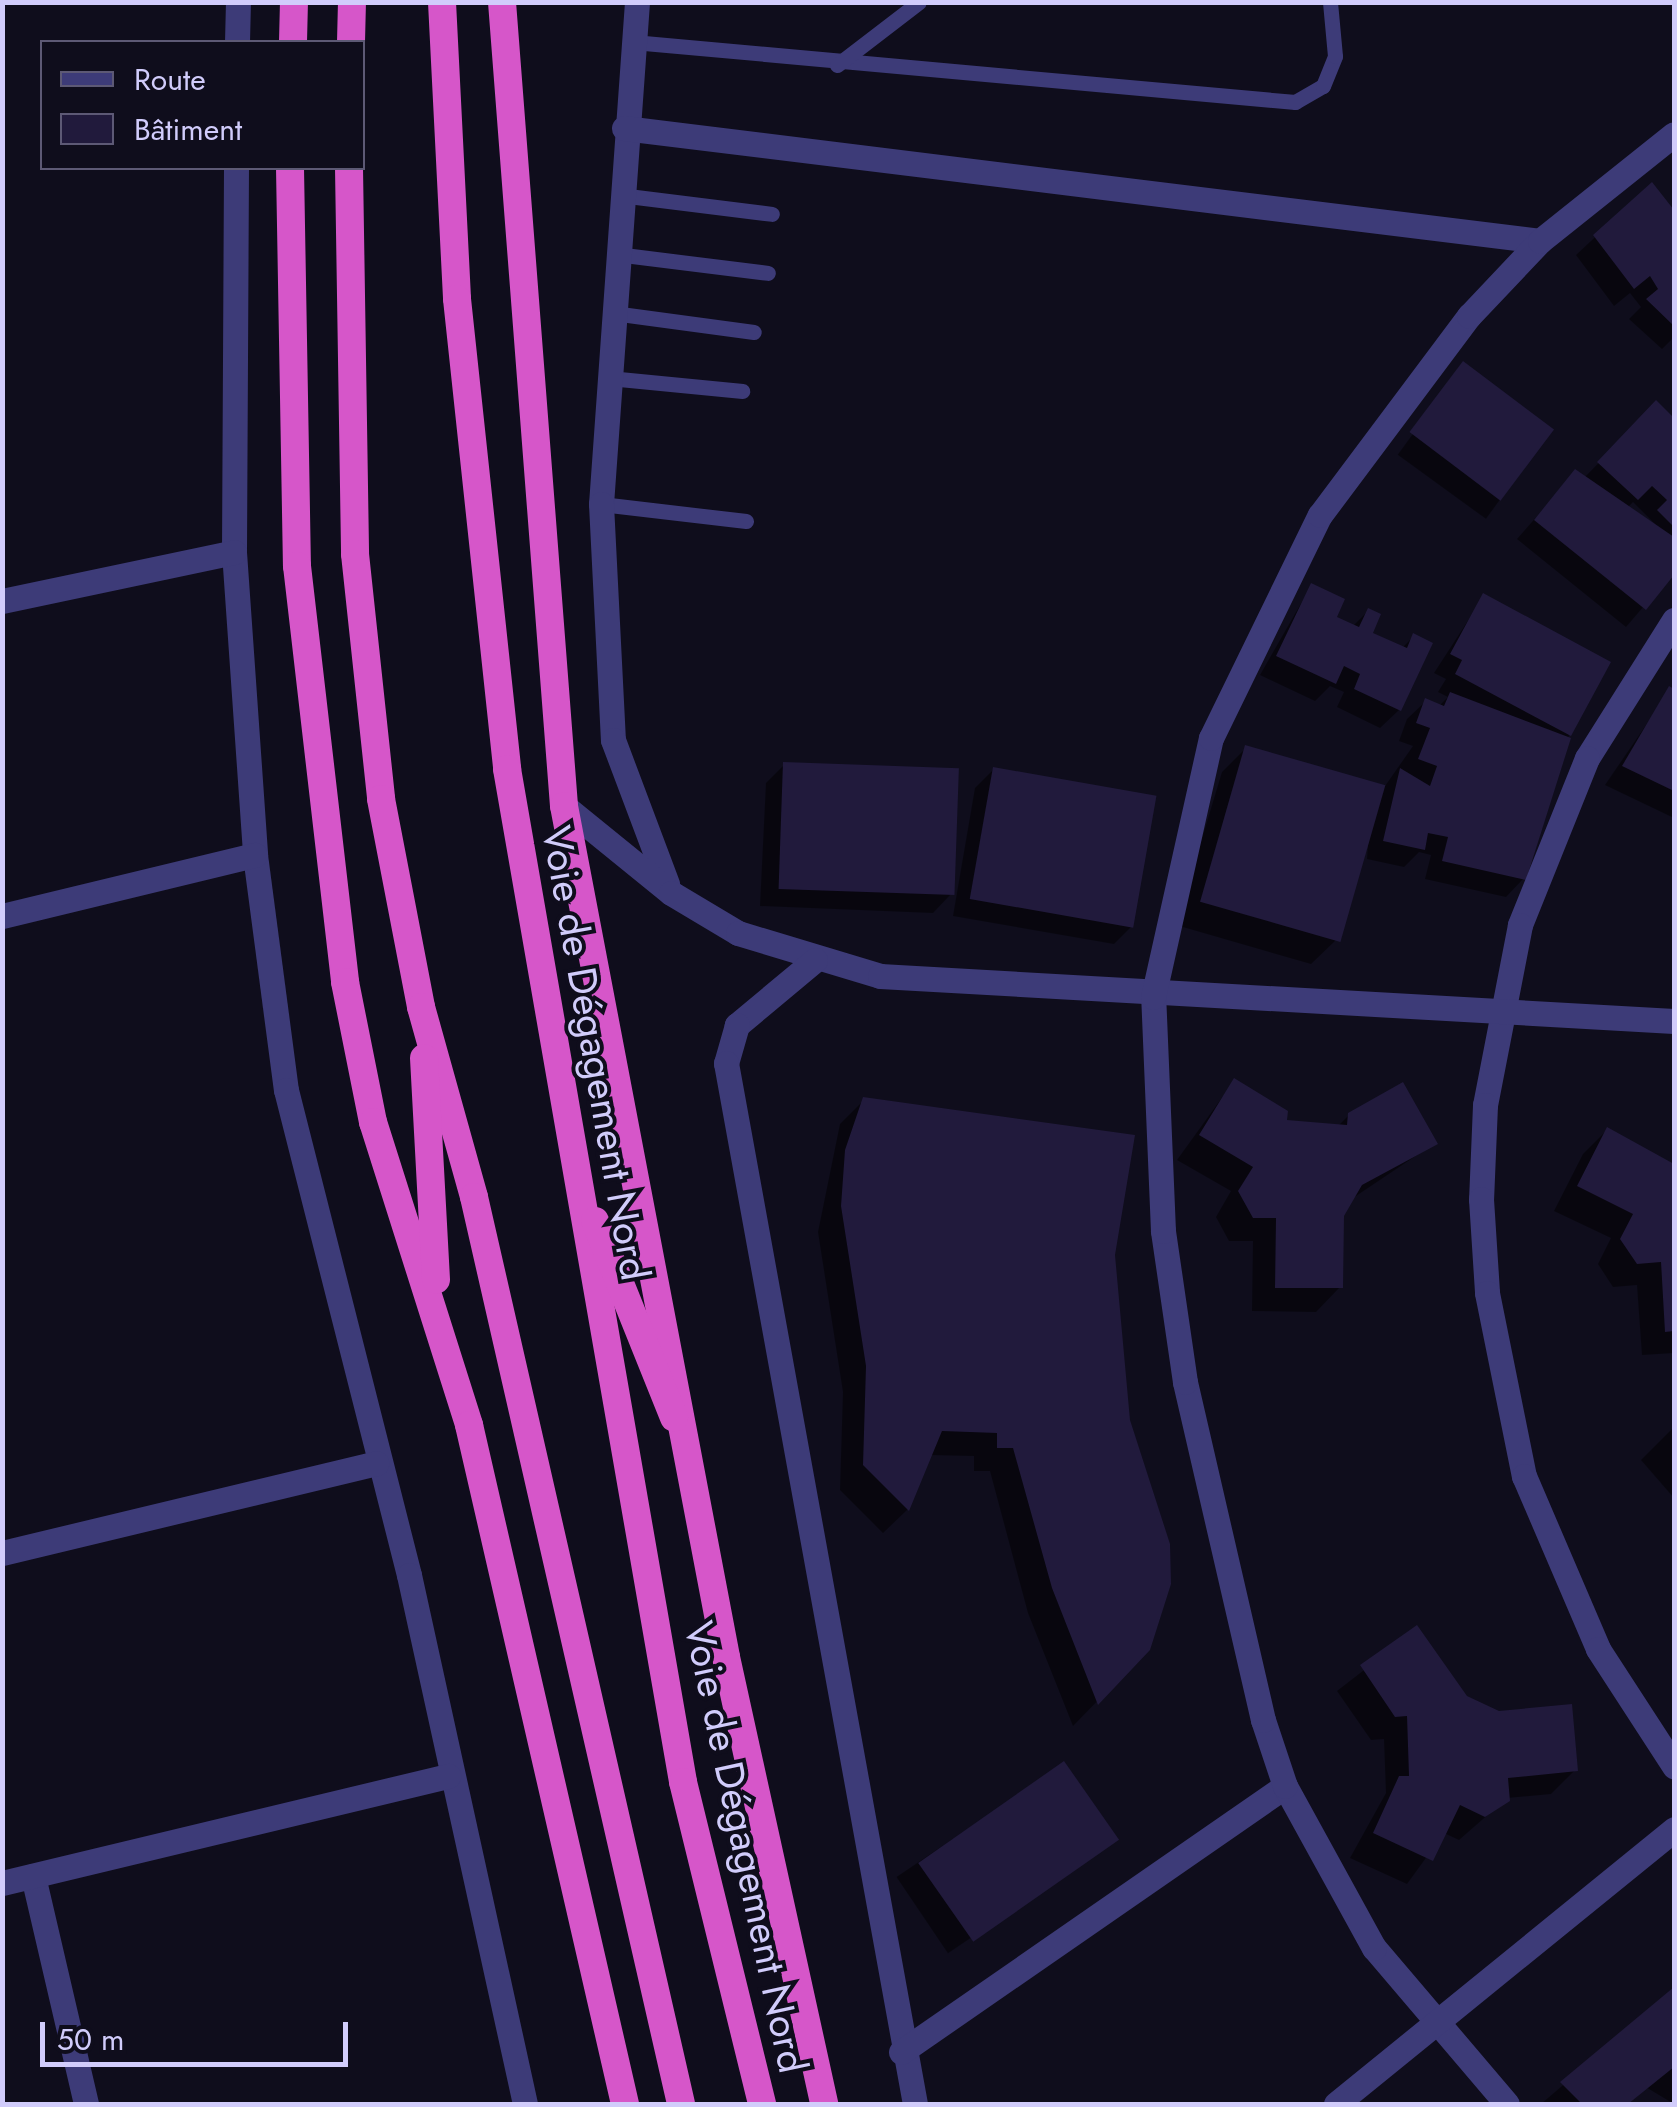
<!DOCTYPE html>
<meta charset="utf-8">
<style>
body{margin:0}
#map{position:relative;width:1677px;height:2107px;overflow:hidden;background:#0f0d1c;font-family:Jost,sans-serif}
div>[style]{position:absolute}
.shadow>*{inset:0;background:#0007;transform-origin:0 0}
.building>*{inset:0;background:#211a3c;transform-origin:0 0}
.service>*{height:15px;margin:-7.5px;padding:0 7.5px;transform-origin:7.5px;border-radius:7.5px;background:#3d3b78}
.minor>*{height:25px;margin:-12.5px;padding:0 12.5px;transform-origin:12.5px;border-radius:12.5px;background:#3d3b78}
.tertiary>*{height:25px;margin:-12.5px;padding:0 12.5px;transform-origin:12.5px;border-radius:12.5px;background:#3d3b78}
.trunk>*{height:28px;margin:-14px;padding:0 14px;transform-origin:14px;border-radius:14px;background:#d656c9}
span{translate:-50% -50%;white-space:nowrap;text-align:center;line-height:1.15;-webkit-text-stroke:8px #0f0d1c;paint-order:stroke}
.street-label{font-size:40px;color:#d1ccfb}
.frame{position:absolute;inset:0;border:5px solid #d1ccfb;pointer-events:none}
.legend{position:absolute;left:40px;top:40px;width:325px;height:130px;box-sizing:border-box;background:#0f0d1c;border:2px solid #5d5975;margin:0;padding:12px 18px;list-style:none;font-size:30px;color:#d1ccfb}
.legend li{display:flex;align-items:center;gap:20px;height:50px}
.legend b{width:50px;border:2px solid #5d5975}
.scale{position:absolute;left:40px;top:2022px;width:308px;height:45px;box-sizing:border-box;border:5px solid #d1ccfb;border-top:0;padding-left:12px;font-size:30px;line-height:35px;white-space:nowrap;color:#d1ccfb;-webkit-text-stroke:8px #0f0d1c;paint-order:stroke}
</style>
<div id="map">
<div class="shadow">
<i style="clip-path:polygon(1651px 185px,1674px 214px,1674px 337px,1662px 349px,1629px 319px,1641px 307px,1630px 293px,1614px 306px,1576px 255px)"></i>
<i style="left:1463px;top:365px;width:109px;height:111px;rotate:36deg"></i>
<i style="clip-path:polygon(evenodd,1656px 404px,1674px 422px,1674px 571px,1626px 627px,1517px 539px,1576px 472px,1584px 478px,1656px 404px,1633px 502px,1655px 524px,1627px 508px,1633px 502px)"></i>
<i style="clip-path:polygon(1311px 586px,1334px 618px,1352px 627px,1368px 611px,1370px 634px,1401px 649px,1414px 636px,1399px 710px,1380px 728px,1337px 707px,1344px 692px,1330px 686px,1315px 701px,1260px 675px)"></i>
<i style="clip-path:polygon(1484px 596px,1569px 735px,1524px 878px,1506px 897px,1425px 879px,1431px 855px,1419px 852px,1404px 867px,1367px 859px,1369px 830px,1336px 940px,1311px 964px,1176px 925px,1222px 772px,1246px 748px,1383px 789px,1413px 746px,1399px 741px,1407px 719px,1426px 701px,1439px 706px,1448px 697px,1438px 692px,1446px 679px,1434px 673px)"></i>
<i style="clip-path:polygon(1670px 690px,1674px 692px,1674px 818px,1605px 785px)"></i>
<i style="clip-path:polygon(784px 765px,951px 894px,933px 913px,760px 906px,766px 783px)"></i>
<i style="clip-path:polygon(994px 769px,1132px 926px,1114px 944px,953px 916px,975px 788px)"></i>
<i style="clip-path:polygon(1234px 1081px,1285px 1123px,1338px 1126px,1349px 1115px,1435px 1143px,1350px 1200px,1341px 1215px,1340px 1287px,1316px 1312px,1252px 1311px,1253px 1241px,1229px 1241px,1216px 1217px,1231px 1191px,1177px 1160px)"></i>
<i style="clip-path:polygon(864px 1100px,1112px 1255px,1148px 1649px,1073px 1726px,1028px 1613px,990px 1471px,974px 1471px,974px 1456px,929px 1455px,907px 1510px,883px 1533px,840px 1490px,843px 1392px,818px 1232px,840px 1124px)"></i>
<i style="clip-path:polygon(1607px 1130px,1674px 1166px,1674px 1353px,1642px 1355px,1637px 1285px,1613px 1287px,1598px 1264px,1611px 1238px,1554px 1211px,1583px 1154px)"></i>
<i style="clip-path:polygon(1674px 1427px,1674px 1498px,1641px 1460px)"></i>
<i style="clip-path:polygon(1417px 1629px,1465px 1698px,1575px 1770px,1551px 1794px,1507px 1798px,1459px 1840px,1444px 1833px,1407px 1884px,1350px 1858px,1386px 1793px,1384px 1739px,1371px 1740px,1337px 1691px)"></i>
<i style="left:1064px;top:1764px;width:92px;height:202px;rotate:56deg"></i>
<i style="clip-path:polygon(1674px 1990px,1674px 2104px,1644px 2086px,1625px 2104px,1541px 2104px)"></i>
</div>
<div class="building">
<i style="clip-path:polygon(1652px 182px,1674px 210px,1674px 326px,1646px 299px,1658px 289px,1650px 276px,1634px 289px,1593px 235px)"></i>
<i style="left:1463px;top:361px;width:114px;height:89px;rotate:37deg"></i>
<i style="clip-path:polygon(1656px 400px,1674px 418px,1674px 527px,1657px 510px,1667px 500px,1652px 486px,1638px 500px,1597px 462px)"></i>
<i style="clip-path:polygon(1575px 469px,1674px 537px,1674px 575px,1646px 610px,1534px 520px)"></i>
<i style="clip-path:polygon(1311px 583px,1345px 599px,1337px 617px,1359px 627px,1368px 608px,1381px 614px,1373px 633px,1407px 648px,1413px 633px,1433px 643px,1401px 711px,1354px 689px,1360px 674px,1344px 666px,1336px 684px,1276px 656px)"></i>
<i style="clip-path:polygon(1483px 593px,1611px 662px,1571px 736px,1455px 674px,1462px 660px,1450px 654px)"></i>
<i style="clip-path:polygon(1669px 686px,1674px 689px,1674px 791px,1622px 766px)"></i>
<i style="clip-path:polygon(1450px 692px,1571px 738px,1526px 880px,1442px 861px,1448px 837px,1428px 833px,1425px 850px,1383px 841px,1400px 768px,1430px 786px,1437px 766px,1418px 759px,1430px 728px,1416px 723px,1425px 698px,1444px 706px)"></i>
<i style="left:1245px;top:745px;width:146px;height:163px;rotate:16deg"></i>
<i style="left:783px;top:762px;width:176px;height:127px;rotate:2deg"></i>
<i style="left:993px;top:767px;width:166px;height:134px;rotate:10deg"></i>
<i style="clip-path:polygon(1234px 1078px,1288px 1111px,1287px 1120px,1347px 1125px,1348px 1113px,1403px 1082px,1438px 1144px,1362px 1185px,1344px 1216px,1343px 1288px,1275px 1288px,1276px 1218px,1253px 1218px,1238px 1191px,1253px 1167px,1199px 1135px)"></i>
<i style="clip-path:polygon(863px 1097px,1135px 1135px,1115px 1255px,1130px 1420px,1170px 1544px,1171px 1584px,1150px 1650px,1098px 1705px,1052px 1588px,1013px 1448px,997px 1448px,997px 1433px,942px 1431px,909px 1511px,863px 1465px,866px 1366px,841px 1206px,845px 1150px)"></i>
<i style="clip-path:polygon(1607px 1127px,1674px 1164px,1674px 1331px,1665px 1332px,1661px 1262px,1637px 1264px,1620px 1239px,1633px 1214px,1577px 1186px)"></i>
<i style="clip-path:polygon(1417px 1625px,1467px 1696px,1499px 1711px,1572px 1704px,1578px 1771px,1508px 1778px,1510px 1801px,1485px 1817px,1460px 1805px,1433px 1861px,1373px 1833px,1399px 1776px,1409px 1776px,1407px 1716px,1395px 1717px,1360px 1665px)"></i>
<i style="left:1064px;top:1761px;width:96px;height:178px;rotate:55deg"></i>
<i style="clip-path:polygon(1674px 1987px,1674px 2067px,1628px 2104px,1582px 2104px,1560px 2082px)"></i>
</div>
<div class="service">
<i style="left:633px;top:42px;width:665px;rotate:5.18deg"></i>
<i style="left:1295px;top:102px;width:32px;rotate:-30deg"></i>
<i style="left:1323px;top:86px;width:32px;rotate:-68deg"></i>
<i style="left:1335px;top:56px;width:54px;rotate:-95.3deg"></i>
<i style="left:837px;top:65px;width:103px;rotate:-37.5deg"></i>
<i style="left:620px;top:195px;width:153px;rotate:7.1deg"></i>
<i style="left:616px;top:254px;width:153px;rotate:7.1deg"></i>
<i style="left:613px;top:313px;width:142px;rotate:7.7deg"></i>
<i style="left:609px;top:378px;width:134px;rotate:5.6deg"></i>
<i style="left:601px;top:504px;width:146px;rotate:6.7deg"></i>
</div>
<div class="minor">
<i style="left:637px;top:2px;width:503px;rotate:94.1deg"></i>
<i style="left:601px;top:504px;width:236px;rotate:87.1deg"></i>
<i style="left:613px;top:740px;width:154px;rotate:69.4deg"></i>
<i style="left:237px;top:42px;width:40px;rotate:-88.6deg"></i>
<i style="left:624px;top:128px;width:923px;rotate:7.03deg"></i>
<i style="left:236px;top:168px;width:384px;rotate:90.3deg"></i>
<i style="left:234px;top:552px;width:304px;rotate:86deg"></i>
<i style="left:255px;top:855px;width:237px;rotate:82.5deg"></i>
<i style="left:286px;top:1090px;width:500px;rotate:75.77deg"></i>
<i style="left:409px;top:1575px;width:542px;rotate:77.63deg"></i>
<i style="left:2px;top:601px;width:237px;rotate:-11.9deg"></i>
<i style="left:1674px;top:620px;width:163px;rotate:122.2deg"></i>
<i style="left:1587px;top:758px;width:180px;rotate:111.9deg"></i>
<i style="left:1520px;top:925px;width:183px;rotate:101deg"></i>
<i style="left:1485px;top:1105px;width:94px;rotate:92.4deg"></i>
<i style="left:1481px;top:1199px;width:94px;rotate:86.3deg"></i>
<i style="left:1487px;top:1293px;width:187px;rotate:78.6deg"></i>
<i style="left:1524px;top:1476px;width:188px;rotate:66.8deg"></i>
<i style="left:1598px;top:1649px;width:140px;rotate:57deg"></i>
<i style="left:564px;top:806px;width:138px;rotate:39.1deg"></i>
<i style="left:671px;top:893px;width:78px;rotate:30.8deg"></i>
<i style="left:738px;top:933px;width:148px;rotate:16.8deg"></i>
<i style="left:880px;top:976px;width:795px;rotate:3.24deg"></i>
<i style="left:2px;top:916px;width:260px;rotate:-13.6deg"></i>
<i style="left:815px;top:960px;width:102px;rotate:140.2deg"></i>
<i style="left:737px;top:1025px;width:40px;rotate:106deg"></i>
<i style="left:726px;top:1063px;width:1058px;rotate:79.71deg"></i>
<i style="left:2px;top:1553px;width:385px;rotate:-13.5deg"></i>
<i style="left:33px;top:1876px;width:234px;rotate:76.9deg"></i>
<i style="left:2px;top:1883px;width:459px;rotate:-13.5deg"></i>
<i style="left:901px;top:2052px;width:467px;rotate:-34.7deg"></i>
<i style="left:1507px;top:2104px;width:205px;rotate:-130.4deg"></i>
<i style="left:1374px;top:1948px;width:185px;rotate:-118.8deg"></i>
<i style="left:1285px;top:1786px;width:70px;rotate:-108.4deg"></i>
<i style="left:1263px;top:1720px;width:347px;rotate:-103deg"></i>
<i style="left:1185px;top:1382px;width:153px;rotate:-98.3deg"></i>
<i style="left:1163px;top:1231px;width:234px;rotate:-92.4deg"></i>
<i style="left:1153px;top:997px;width:265px;rotate:-77.4deg"></i>
<i style="left:1211px;top:738px;width:248px;rotate:-64deg"></i>
<i style="left:1320px;top:515px;width:249px;rotate:-53.2deg"></i>
<i style="left:1469px;top:316px;width:103px;rotate:-46.6deg"></i>
<i style="left:1540px;top:241px;width:171px;rotate:-38.6deg"></i>
</div>
<div class="tertiary">
<i style="left:1336px;top:2104px;width:436px;rotate:-39.1deg"></i>
</div>
<div class="trunk">
<i style="left:442px;top:2px;width:297px;rotate:87.1deg"></i>
<i style="left:457px;top:299px;width:473px;rotate:83.9deg"></i>
<i style="left:507px;top:769px;width:1028px;rotate:80.14deg"></i>
<i style="left:683px;top:1782px;width:332px;rotate:76.2deg"></i>
<i style="left:502px;top:2px;width:806px;rotate:85.59deg"></i>
<i style="left:564px;top:806px;width:866px;rotate:79.22deg"></i>
<i style="left:726px;top:1657px;width:458px;rotate:77.6deg"></i>
<i style="left:293px;top:42px;width:40px;rotate:-88.6deg"></i>
<i style="left:351px;top:42px;width:40px;rotate:-88.6deg"></i>
<i style="left:290px;top:168px;width:398px;rotate:89deg"></i>
<i style="left:297px;top:566px;width:419px;rotate:83.4deg"></i>
<i style="left:345px;top:982px;width:143px;rotate:78.7deg"></i>
<i style="left:373px;top:1122px;width:318px;rotate:72.4deg"></i>
<i style="left:469px;top:1425px;width:697px;rotate:77.06deg"></i>
<i style="left:349px;top:168px;width:386px;rotate:89.1deg"></i>
<i style="left:355px;top:554px;width:246px;rotate:83.9deg"></i>
<i style="left:381px;top:799px;width:212px;rotate:79.1deg"></i>
<i style="left:421px;top:1007px;width:197px;rotate:74.4deg"></i>
<i style="left:474px;top:1197px;width:930px;rotate:77.14deg"></i>
<i style="left:424px;top:1058px;width:222px;rotate:86.9deg"></i>
<i style="left:595px;top:1221px;width:212px;rotate:68.1deg"></i>
</div>
<div class="street-label">
<span style="left:596px;top:1053px;rotate:80deg">Voie de Dégagement Nord</span>
<span style="left:746px;top:1847px;rotate:78deg">Voie de Dégagement Nord</span>
</div>
<div class="frame"></div>
<ul class="legend">
<li><b style="height:12px;background:#3d3b78"></b>Route</li>
<li><b style="height:28px;background:#211a3c"></b>Bâtiment</li>
</ul>
<div class="scale">50 m</div>
</div>
